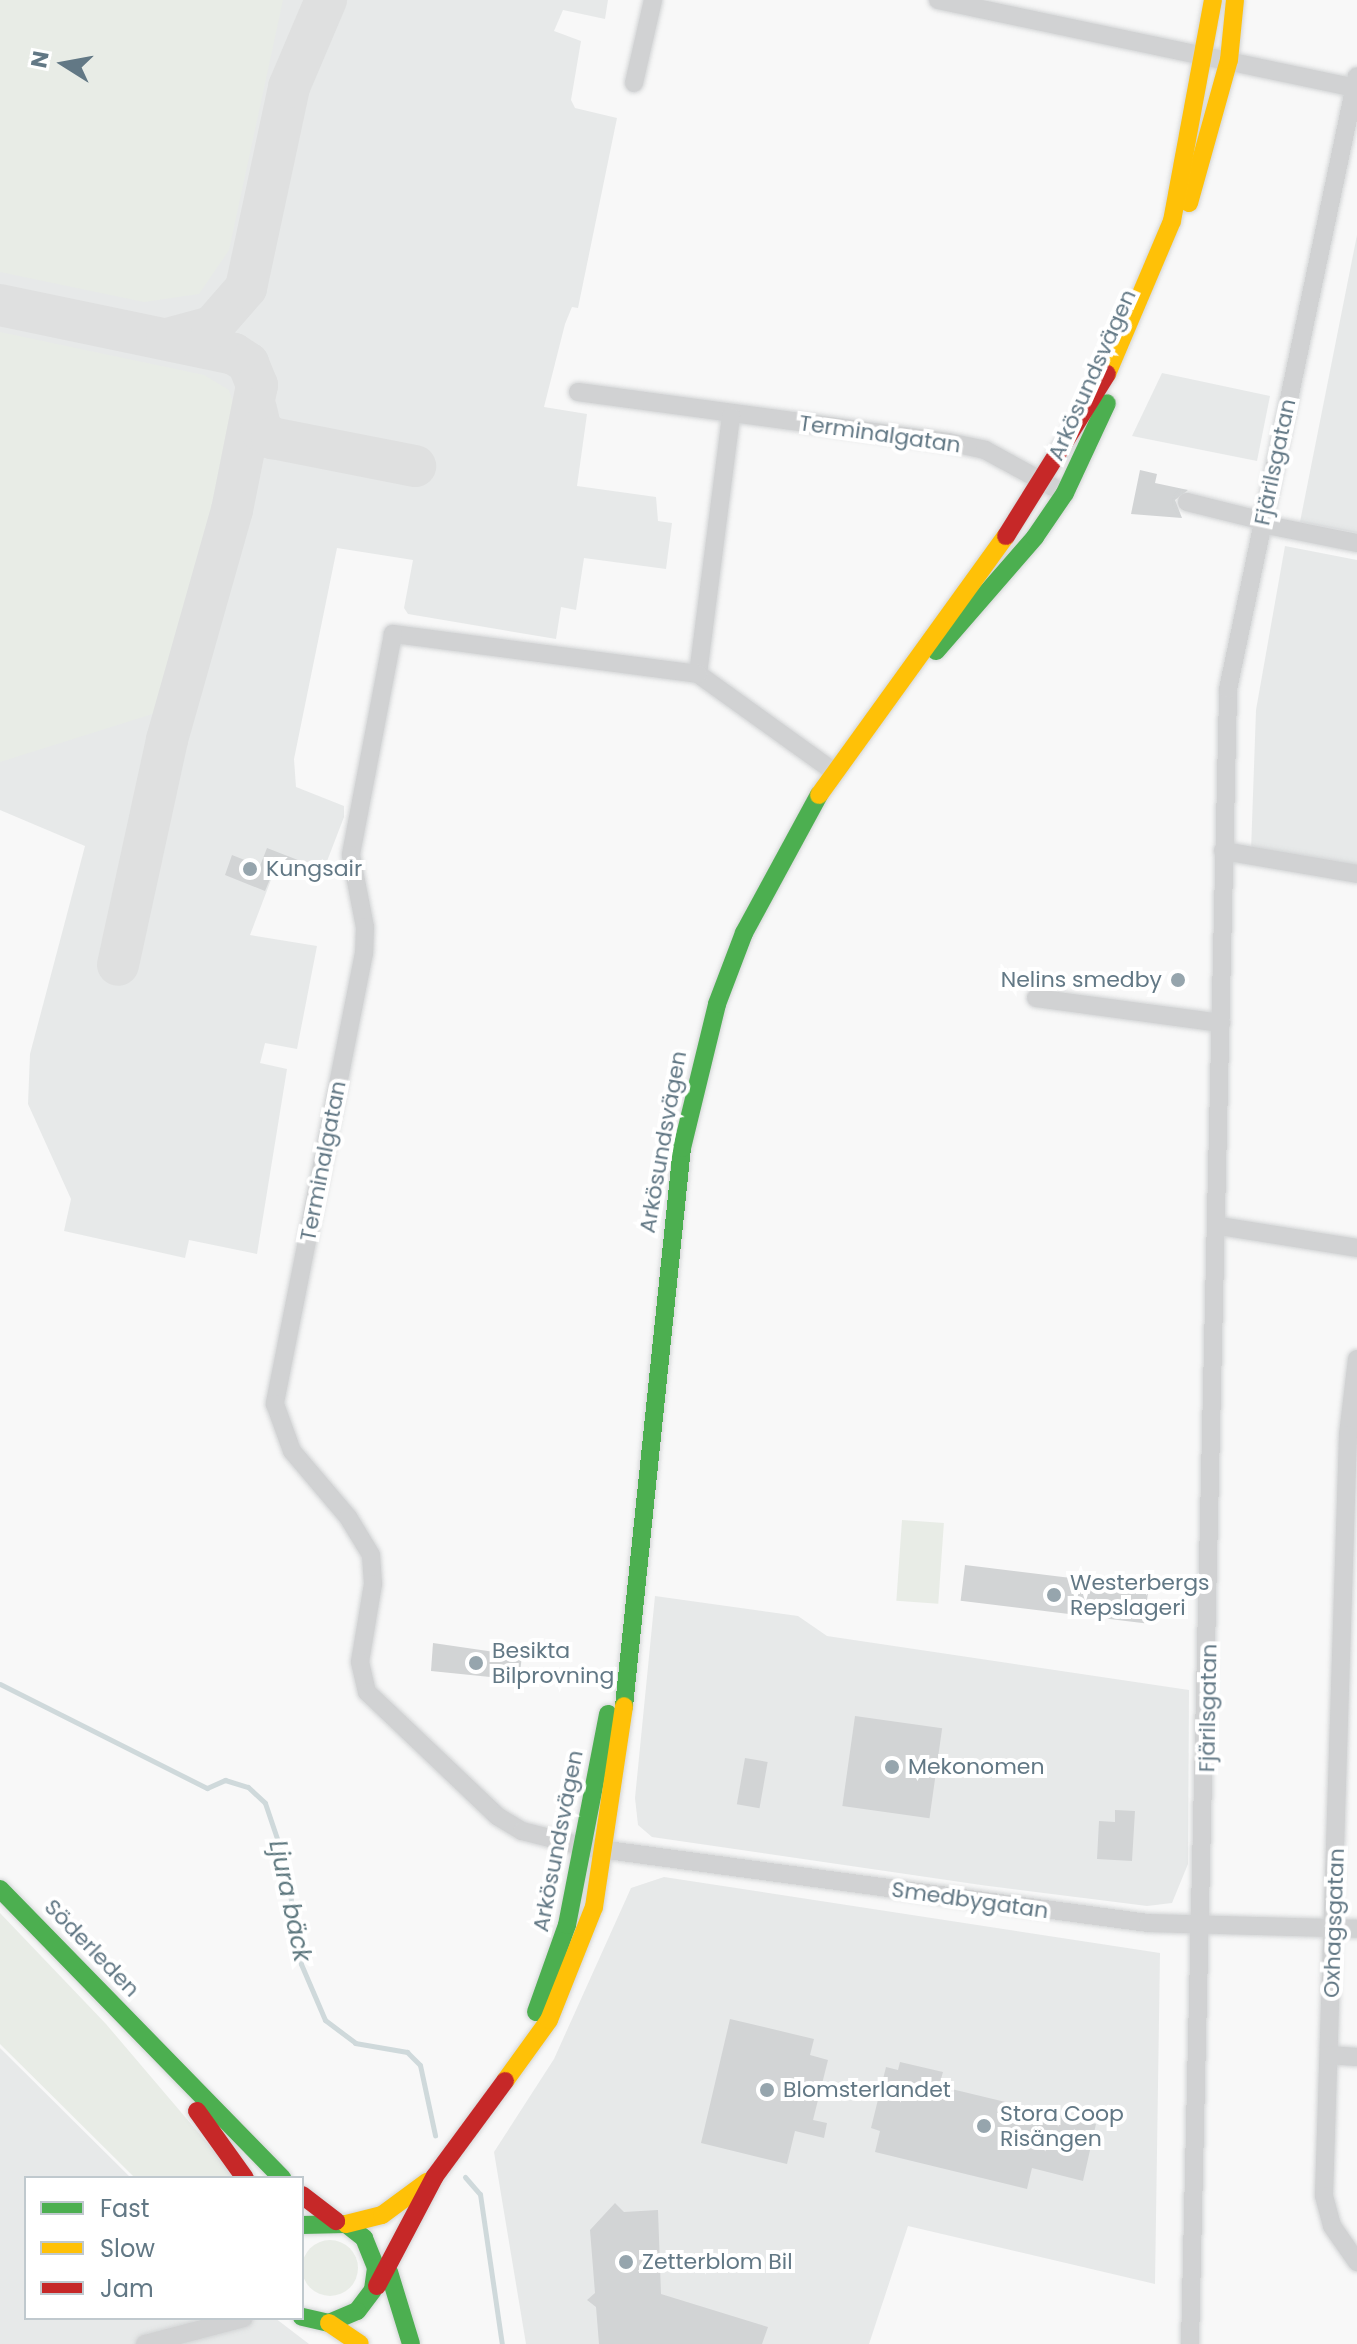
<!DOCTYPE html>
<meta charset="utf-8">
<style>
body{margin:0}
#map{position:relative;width:1357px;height:2344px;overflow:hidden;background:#f8f8f8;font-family:Poppins,sans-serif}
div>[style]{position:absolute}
.built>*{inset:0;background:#e7e9e9}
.green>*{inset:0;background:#e8ece6;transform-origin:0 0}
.round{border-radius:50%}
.stream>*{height:5px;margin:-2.5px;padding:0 2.5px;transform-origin:2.5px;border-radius:2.5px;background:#cfd9db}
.taxiway>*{height:42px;margin:-21px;padding:0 21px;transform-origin:21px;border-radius:21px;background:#dfe0e0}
.building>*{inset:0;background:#d2d4d5;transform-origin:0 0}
.roads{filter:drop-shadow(0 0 2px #d3d5d6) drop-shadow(0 0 2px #d3d5d6)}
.street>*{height:18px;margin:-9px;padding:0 9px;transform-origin:9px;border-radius:9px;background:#d1d2d3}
.fast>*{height:18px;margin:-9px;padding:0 9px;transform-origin:9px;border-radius:9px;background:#4caf50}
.slow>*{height:18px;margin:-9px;padding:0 9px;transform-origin:9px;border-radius:9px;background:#ffc107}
.jam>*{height:18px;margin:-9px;padding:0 9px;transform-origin:9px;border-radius:9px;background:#c62828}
.dots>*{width:22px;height:22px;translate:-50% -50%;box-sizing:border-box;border:4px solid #fff;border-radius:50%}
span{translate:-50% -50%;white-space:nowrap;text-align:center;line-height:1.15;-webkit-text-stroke:8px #fff;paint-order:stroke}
.street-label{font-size:22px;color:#627885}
.poi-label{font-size:22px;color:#627885}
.left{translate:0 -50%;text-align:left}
.right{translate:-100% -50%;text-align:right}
.water-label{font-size:24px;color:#5d777e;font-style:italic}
.legend{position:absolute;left:24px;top:2176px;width:280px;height:144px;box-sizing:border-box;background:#fff;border:2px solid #c0c9ce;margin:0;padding:10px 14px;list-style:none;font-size:24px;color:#627885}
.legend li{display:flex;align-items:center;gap:16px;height:40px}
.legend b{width:40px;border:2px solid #c0c9ce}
.north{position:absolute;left:24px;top:24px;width:80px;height:80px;-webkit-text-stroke:6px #fff;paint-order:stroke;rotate:281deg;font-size:22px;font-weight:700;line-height:32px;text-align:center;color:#627885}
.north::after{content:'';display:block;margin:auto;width:28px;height:36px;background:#627885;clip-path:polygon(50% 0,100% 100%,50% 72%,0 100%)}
</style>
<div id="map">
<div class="built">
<i style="clip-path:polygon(0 0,608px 0,605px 19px,563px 10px,554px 31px,581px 41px,571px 100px,575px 108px,617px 118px,578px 308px,572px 307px,565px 324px,544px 407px,587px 414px,577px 486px,656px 497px,658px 521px,672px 523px,666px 569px,584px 558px,576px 610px,561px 607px,556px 639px,408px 614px,404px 608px,413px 560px,337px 548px,294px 759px,296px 787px,344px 806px,344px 817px,319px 882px,274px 872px,250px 935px,317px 946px,297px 1049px,265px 1043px,260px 1063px,287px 1069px,257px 1254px,189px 1240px,185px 1258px,64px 1231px,71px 1199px,28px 1104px,30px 1054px,85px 846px,0 810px)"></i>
<i style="clip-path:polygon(1357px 235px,1357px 533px,1300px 522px)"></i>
<i style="clip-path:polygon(1162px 373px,1270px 396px,1257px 461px,1132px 436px)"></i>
<i style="clip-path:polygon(1285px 546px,1357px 560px,1357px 867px,1251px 851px,1256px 710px)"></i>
<i style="clip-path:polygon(655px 1596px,798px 1616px,827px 1636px,1189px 1690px,1188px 1864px,1172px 1903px,1147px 1906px,981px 1885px,652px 1837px,638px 1825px,635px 1798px)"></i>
<i style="clip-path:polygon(664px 1877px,1160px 1953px,1155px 2284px,908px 2226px,869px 2344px,526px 2344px,494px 2152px,554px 2059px,631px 1888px)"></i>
<i style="clip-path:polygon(0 2048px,131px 2178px,26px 2178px,26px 2318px,275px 2318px,309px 2344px,0 2344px)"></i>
</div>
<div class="green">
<i style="clip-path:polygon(0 0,283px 0,229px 250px,199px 294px,144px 302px,0 272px)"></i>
<i style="clip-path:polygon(0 332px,204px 375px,229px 390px,235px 410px,162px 711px,0 762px)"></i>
<i style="left:902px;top:1520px;width:42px;height:81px;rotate:4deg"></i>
<i style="clip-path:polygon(0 1913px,106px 2024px,237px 2178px,135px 2178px,0 2044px)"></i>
<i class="round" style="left:302px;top:2240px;width:56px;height:56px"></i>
</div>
<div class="stream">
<i style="left:0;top:1684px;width:232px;rotate:26.7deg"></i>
<i style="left:207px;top:1788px;width:20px;rotate:-24deg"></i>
<i style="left:225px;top:1780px;width:24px;rotate:17deg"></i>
<i style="left:248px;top:1787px;width:23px;rotate:43deg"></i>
<i style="left:265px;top:1803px;width:62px;rotate:71.3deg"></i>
<i style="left:285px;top:1862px;width:103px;rotate:81.1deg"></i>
<i style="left:301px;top:1964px;width:61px;rotate:66.8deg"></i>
<i style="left:325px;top:2020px;width:38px;rotate:37deg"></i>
<i style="left:355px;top:2043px;width:53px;rotate:9.8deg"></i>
<i style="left:407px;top:2052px;width:18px;rotate:45deg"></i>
<i style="left:420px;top:2065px;width:72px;rotate:77.9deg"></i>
<i style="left:465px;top:2177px;width:23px;rotate:49deg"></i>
<i style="left:480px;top:2194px;width:152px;rotate:81.7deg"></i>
</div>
<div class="taxiway">
<i style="left:0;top:305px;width:239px;rotate:11.8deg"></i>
<i style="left:234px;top:354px;width:17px;rotate:33deg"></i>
<i style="left:248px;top:363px;width:24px;rotate:68deg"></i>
<i style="left:257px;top:385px;width:127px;rotate:101.3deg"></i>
<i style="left:232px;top:510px;width:239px;rotate:105.8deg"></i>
<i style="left:167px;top:740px;width:230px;rotate:102.3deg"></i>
<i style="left:167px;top:339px;width:47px;rotate:-14.9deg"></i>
<i style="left:212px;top:327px;width:52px;rotate:-48.9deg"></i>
<i style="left:246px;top:288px;width:206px;rotate:-77.9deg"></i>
<i style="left:289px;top:87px;width:95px;rotate:-67deg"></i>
<i style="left:256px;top:409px;width:22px;rotate:77deg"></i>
<i style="left:261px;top:430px;width:14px;rotate:36deg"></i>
<i style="left:272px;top:438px;width:146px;rotate:11.1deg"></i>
</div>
<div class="building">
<i style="clip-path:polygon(1140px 470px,1157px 474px,1155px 483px,1188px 490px,1175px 500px,1182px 518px,1131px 514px)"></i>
<i style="clip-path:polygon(267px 848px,303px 862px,298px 874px,276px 865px,265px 891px,225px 875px,232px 855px,260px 866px)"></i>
<i style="left:965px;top:1565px;width:185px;height:36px;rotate:7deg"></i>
<i style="clip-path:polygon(433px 1643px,522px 1656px,519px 1680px,431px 1671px)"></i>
<i style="left:855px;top:1716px;width:88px;height:91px;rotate:8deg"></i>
<i style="left:745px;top:1758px;width:23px;height:47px;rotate:10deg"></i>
<i style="clip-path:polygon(1115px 1810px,1135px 1811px,1132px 1861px,1097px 1859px,1099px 1821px,1115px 1822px)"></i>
<i style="clip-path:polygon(730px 2019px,814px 2039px,810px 2055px,828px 2060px,813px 2120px,827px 2123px,824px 2138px,795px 2131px,787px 2164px,701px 2143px)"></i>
<i style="clip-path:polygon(900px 2062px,943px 2072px,939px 2086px,1096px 2124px,1083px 2181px,1032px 2168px,1027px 2189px,875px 2152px,880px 2131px,871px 2128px,886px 2067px,898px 2070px)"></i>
<i style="clip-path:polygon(615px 2203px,624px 2212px,658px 2210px,661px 2294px,768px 2327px,762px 2344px,599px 2344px,596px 2307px,587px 2300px,595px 2293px,590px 2230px)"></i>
</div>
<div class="roads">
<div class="street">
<i style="left:938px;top:0;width:428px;rotate:11.9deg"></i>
<i style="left:634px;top:83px;width:85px;rotate:-77.1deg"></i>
<i style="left:578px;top:392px;width:373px;rotate:7.7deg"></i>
<i style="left:948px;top:442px;width:38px;rotate:12deg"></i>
<i style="left:985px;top:450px;width:77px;rotate:28.6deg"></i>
<i style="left:1187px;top:502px;width:78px;rotate:14deg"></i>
<i style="left:1262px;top:524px;width:97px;rotate:11.3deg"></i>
<i style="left:698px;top:674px;width:260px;rotate:-82.7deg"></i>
<i style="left:833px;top:771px;width:166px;rotate:-144.3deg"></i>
<i style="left:698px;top:674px;width:308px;rotate:-172.5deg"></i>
<i style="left:393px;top:634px;width:225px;rotate:100.8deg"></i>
<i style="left:351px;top:855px;width:73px;rotate:79deg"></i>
<i style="left:365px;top:927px;width:26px;rotate:92deg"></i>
<i style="left:364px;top:953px;width:460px;rotate:101.2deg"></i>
<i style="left:275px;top:1404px;width:50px;rotate:70.1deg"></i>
<i style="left:292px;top:1451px;width:87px;rotate:49.7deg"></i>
<i style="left:348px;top:1517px;width:44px;rotate:58.8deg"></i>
<i style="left:371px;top:1555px;width:29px;rotate:86deg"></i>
<i style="left:373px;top:1584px;width:79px;rotate:99.5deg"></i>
<i style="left:360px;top:1662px;width:31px;rotate:77deg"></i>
<i style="left:367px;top:1692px;width:180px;rotate:43.6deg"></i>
<i style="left:497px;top:1816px;width:29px;rotate:31deg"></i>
<i style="left:522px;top:1831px;width:65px;rotate:14.3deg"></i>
<i style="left:585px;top:1847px;width:568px;rotate:7.69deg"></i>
<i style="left:1148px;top:1923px;width:209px;rotate:1.6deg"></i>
<i style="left:1223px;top:851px;width:136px;rotate:9.7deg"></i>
<i style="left:1036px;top:998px;width:187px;rotate:7.7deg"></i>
<i style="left:1220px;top:1226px;width:139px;rotate:9.1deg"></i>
<i style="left:1357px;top:1359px;width:77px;rotate:96.8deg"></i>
<i style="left:1348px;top:1435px;width:761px;rotate:91.81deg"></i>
<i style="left:1324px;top:2196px;width:31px;rotate:75deg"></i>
<i style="left:1332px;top:2226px;width:44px;rotate:55.2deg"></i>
<i style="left:1329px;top:2055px;width:28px;rotate:4deg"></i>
<i style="left:145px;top:2344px;width:102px;rotate:-14.7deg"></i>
<i style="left:1190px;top:2344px;width:1655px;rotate:-88.68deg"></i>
<i style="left:1228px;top:689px;width:626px;rotate:-78.12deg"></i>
</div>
<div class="fast">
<i style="left:936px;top:651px;width:151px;rotate:-49deg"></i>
<i style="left:1035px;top:537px;width:53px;rotate:-55.7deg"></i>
<i style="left:1065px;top:493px;width:99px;rotate:-65deg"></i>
<i style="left:624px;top:1706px;width:561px;rotate:-84.07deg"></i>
<i style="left:682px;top:1148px;width:148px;rotate:-76.3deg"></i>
<i style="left:717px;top:1004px;width:76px;rotate:-69.2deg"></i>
<i style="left:744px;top:933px;width:157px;rotate:-61.5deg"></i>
<i style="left:0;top:1889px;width:404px;rotate:45.7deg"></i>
<i style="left:536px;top:2012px;width:92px;rotate:-70.4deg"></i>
<i style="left:567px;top:1925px;width:215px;rotate:-79deg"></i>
<i style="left:302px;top:2225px;width:44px;rotate:-1.3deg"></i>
<i style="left:346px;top:2224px;width:23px;rotate:38deg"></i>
<i style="left:364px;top:2238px;width:32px;rotate:68deg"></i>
<i style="left:376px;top:2268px;width:22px;rotate:98deg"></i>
<i style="left:373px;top:2290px;width:26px;rotate:127deg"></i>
<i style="left:357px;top:2311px;width:30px;rotate:157deg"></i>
<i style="left:329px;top:2323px;width:28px;rotate:-167deg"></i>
<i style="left:389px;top:2272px;width:75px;rotate:73deg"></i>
</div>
<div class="slow">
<i style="left:1189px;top:203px;width:148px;rotate:-74.4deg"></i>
<i style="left:1229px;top:60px;width:60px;rotate:-84.3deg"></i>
<i style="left:1107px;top:374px;width:166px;rotate:-67deg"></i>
<i style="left:1172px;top:221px;width:225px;rotate:-79.5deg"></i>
<i style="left:819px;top:795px;width:319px;rotate:-54.2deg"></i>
<i style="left:505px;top:2081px;width:75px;rotate:-54.2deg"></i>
<i style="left:549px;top:2020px;width:122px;rotate:-68.3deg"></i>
<i style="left:594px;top:1907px;width:203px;rotate:-81.5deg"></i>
<i style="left:346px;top:2224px;width:37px;rotate:-14deg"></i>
<i style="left:382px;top:2215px;width:56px;rotate:-36.3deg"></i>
<i style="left:329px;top:2323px;width:37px;rotate:34deg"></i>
</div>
<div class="jam">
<i style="left:1006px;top:536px;width:191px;rotate:-58.1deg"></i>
<i style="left:197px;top:2111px;width:82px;rotate:54.4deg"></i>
<i style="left:302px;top:2195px;width:43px;rotate:37.4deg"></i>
<i style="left:377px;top:2286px;width:124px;rotate:-62.2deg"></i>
<i style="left:435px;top:2176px;width:118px;rotate:-53.6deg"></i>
</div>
</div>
<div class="dots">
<i style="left:250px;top:869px;background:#96a5ad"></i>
<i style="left:1178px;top:980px;background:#96a5ad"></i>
<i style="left:1054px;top:1595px;background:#96a5ad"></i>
<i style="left:476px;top:1663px;background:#96a5ad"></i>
<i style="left:892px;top:1767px;background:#96a5ad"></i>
<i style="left:767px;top:2090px;background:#96a5ad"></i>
<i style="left:984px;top:2126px;background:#96a5ad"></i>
<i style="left:626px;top:2262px;background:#96a5ad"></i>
</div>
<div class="street-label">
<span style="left:1092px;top:375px;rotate:-66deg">Arkösundsvägen</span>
<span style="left:880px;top:434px;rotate:8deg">Terminalgatan</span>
<span style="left:1275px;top:462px;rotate:-78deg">Fjärilsgatan</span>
<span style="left:663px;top:1142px;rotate:-80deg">Arkösundsvägen</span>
<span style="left:323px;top:1161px;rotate:-79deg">Terminalgatan</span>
<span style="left:1208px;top:1708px;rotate:-89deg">Fjärilsgatan</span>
<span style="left:558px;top:1841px;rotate:-79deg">Arkösundsvägen</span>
<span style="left:970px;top:1900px;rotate:8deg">Smedbygatan</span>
<span style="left:1334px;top:1923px;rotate:-88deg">Oxhagsgatan</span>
<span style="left:92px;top:1948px;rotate:46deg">Söderleden</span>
</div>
<div class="poi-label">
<span class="left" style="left:266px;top:869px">Kungsair</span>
<span class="right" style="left:1162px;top:980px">Nelins smedby</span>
<span class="left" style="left:1070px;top:1595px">Westerbergs<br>Repslageri</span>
<span class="left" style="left:492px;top:1663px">Besikta<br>Bilprovning</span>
<span class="left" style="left:908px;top:1767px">Mekonomen</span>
<span class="left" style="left:783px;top:2090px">Blomsterlandet</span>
<span class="left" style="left:1000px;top:2126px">Stora Coop<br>Risängen</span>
<span class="left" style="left:642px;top:2262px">Zetterblom Bil</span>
</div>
<div class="water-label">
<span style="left:290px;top:1901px;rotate:78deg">Ljura bäck</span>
</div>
<ul class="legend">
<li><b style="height:10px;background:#4caf50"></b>Fast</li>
<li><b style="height:10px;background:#ffc107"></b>Slow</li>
<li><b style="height:10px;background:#c62828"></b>Jam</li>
</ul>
<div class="north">N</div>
</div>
